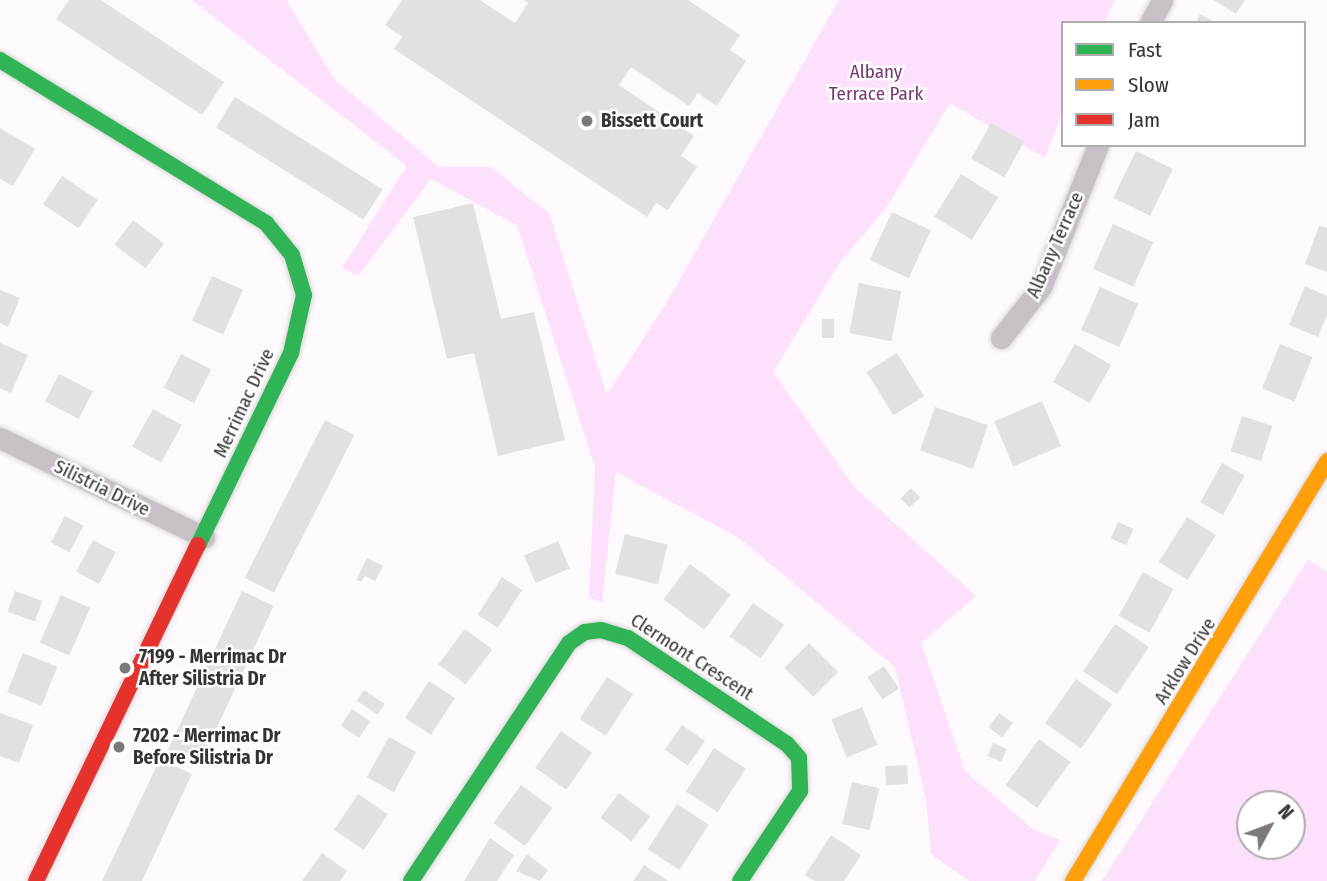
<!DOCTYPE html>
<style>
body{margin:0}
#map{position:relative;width:1327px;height:881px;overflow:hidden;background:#fdf9fd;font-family:"Fira Sans Condensed",sans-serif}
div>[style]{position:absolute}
.green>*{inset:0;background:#fde0fc}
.building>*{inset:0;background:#e3e0e3;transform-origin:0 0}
.roads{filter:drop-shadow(0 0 2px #d8d6d8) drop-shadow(0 0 2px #d8d6d8)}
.street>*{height:21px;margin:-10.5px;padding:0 10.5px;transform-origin:10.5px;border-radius:10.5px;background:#c8c0c7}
.fast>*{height:16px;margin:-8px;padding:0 8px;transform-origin:8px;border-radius:8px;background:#30b455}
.slow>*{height:16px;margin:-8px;padding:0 8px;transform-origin:8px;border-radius:8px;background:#ff9f0a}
.jam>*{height:16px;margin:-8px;padding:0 8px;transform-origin:8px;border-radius:8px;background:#e5322d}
.dots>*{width:19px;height:19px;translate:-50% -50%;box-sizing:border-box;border:4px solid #fff;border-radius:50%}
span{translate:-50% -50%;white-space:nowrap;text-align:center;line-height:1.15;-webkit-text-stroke:5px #fff;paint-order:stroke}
.park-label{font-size:19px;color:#753775}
.poi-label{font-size:19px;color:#363335;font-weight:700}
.left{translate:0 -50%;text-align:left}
.street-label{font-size:19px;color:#363335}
.legend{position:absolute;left:1061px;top:21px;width:245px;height:126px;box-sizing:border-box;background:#fff;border:2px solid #afadae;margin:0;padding:9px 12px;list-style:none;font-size:21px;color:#363335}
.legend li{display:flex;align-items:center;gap:14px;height:35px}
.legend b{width:35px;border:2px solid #afadae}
.north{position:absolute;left:1236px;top:790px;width:70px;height:70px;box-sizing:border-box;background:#fff;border:2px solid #afadae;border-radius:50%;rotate:49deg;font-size:19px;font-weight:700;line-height:28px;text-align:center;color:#363335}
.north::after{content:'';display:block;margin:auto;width:24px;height:32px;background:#7c787b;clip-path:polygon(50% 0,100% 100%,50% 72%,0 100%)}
</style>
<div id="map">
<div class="green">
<i style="clip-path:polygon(192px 0,286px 0,335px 80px,439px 167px,490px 167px,549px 213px,607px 395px,668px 300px,839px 0,1115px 0,1104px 23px,1063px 23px,1063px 110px,1045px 158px,950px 103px,886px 208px,840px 262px,773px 372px,855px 488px,976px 596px,921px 643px,965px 771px,1034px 830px,1060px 840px,1035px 881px,969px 881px,931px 854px,926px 799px,895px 667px,739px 538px,616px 472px,602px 603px,589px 597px,595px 467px,517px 225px,431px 179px,358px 276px,342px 268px,407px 166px)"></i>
<i style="clip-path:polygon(evenodd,1308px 560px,1327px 572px,1327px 881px,1102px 881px,1308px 560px,1250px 804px,1292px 804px,1292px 846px,1250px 846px,1250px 804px)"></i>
</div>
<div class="building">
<i style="clip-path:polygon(69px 0,101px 0,224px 82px,202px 115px,56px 19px)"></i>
<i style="clip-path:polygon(402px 0,480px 0,515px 23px,528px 3px,524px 0,688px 0,740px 35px,730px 50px,746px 61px,717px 106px,698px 93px,689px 106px,631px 67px,619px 85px,694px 136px,681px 156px,697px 167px,668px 210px,656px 203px,647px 217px,394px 49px,402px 37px,385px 25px)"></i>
<i style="clip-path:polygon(1214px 0,1245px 0,1236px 14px)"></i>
<i style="clip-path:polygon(1200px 14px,1217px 23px,1196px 23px)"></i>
<i style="left:235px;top:97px;width:174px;height:36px;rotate:32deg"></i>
<i style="left:991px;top:123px;width:38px;height:41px;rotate:29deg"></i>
<i style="clip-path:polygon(0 128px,35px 149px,13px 186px,0 179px)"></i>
<i style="left:1136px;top:151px;width:41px;height:52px;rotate:26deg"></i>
<i style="left:961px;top:174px;width:44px;height:50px;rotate:32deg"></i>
<i style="left:62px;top:176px;width:43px;height:34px;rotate:34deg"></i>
<i style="clip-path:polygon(473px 203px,501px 319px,534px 312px,565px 440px,498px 456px,474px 353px,447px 359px,413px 217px)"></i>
<i style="left:892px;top:212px;width:43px;height:53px;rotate:25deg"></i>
<i style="left:133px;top:220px;width:39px;height:31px;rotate:37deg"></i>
<i style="left:1113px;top:224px;width:44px;height:49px;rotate:24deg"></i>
<i style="clip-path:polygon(1319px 226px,1327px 228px,1327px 272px,1305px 264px)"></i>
<i style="left:212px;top:276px;width:34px;height:49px;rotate:24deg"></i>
<i style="left:859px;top:283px;width:43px;height:51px;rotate:11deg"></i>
<i style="clip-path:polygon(1305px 286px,1327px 296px,1327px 315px,1318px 337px,1289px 325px)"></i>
<i style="left:1100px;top:287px;width:42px;height:47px;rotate:24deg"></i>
<i style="clip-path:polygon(0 290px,20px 298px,8px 327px,0 323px)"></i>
<i style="left:822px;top:319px;width:12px;height:19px"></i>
<i style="clip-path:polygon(0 343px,28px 355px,11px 393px,0 388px)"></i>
<i style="left:1075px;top:344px;width:42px;height:44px;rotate:30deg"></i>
<i style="left:1280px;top:344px;width:35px;height:48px;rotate:22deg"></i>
<i style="left:897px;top:353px;width:51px;height:36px;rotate:58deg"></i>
<i style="left:181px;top:354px;width:34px;height:38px;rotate:27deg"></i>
<i style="left:59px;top:374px;width:38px;height:31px;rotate:27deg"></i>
<i style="left:1042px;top:401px;width:49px;height:52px;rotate:67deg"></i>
<i style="left:935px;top:407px;width:56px;height:46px;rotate:19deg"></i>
<i style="left:153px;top:409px;width:33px;height:43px;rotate:29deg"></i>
<i style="left:1242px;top:416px;width:32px;height:37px;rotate:18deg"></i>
<i style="left:325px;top:420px;width:33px;height:177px;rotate:27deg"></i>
<i style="left:1222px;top:463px;width:26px;height:45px;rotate:29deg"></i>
<i style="left:911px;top:488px;width:13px;height:15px;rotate:45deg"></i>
<i style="left:65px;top:516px;width:21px;height:30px;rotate:28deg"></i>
<i style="left:1187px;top:517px;width:34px;height:53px;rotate:32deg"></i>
<i style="left:1118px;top:522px;width:17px;height:18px;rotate:24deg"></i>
<i style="left:625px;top:534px;width:44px;height:41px;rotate:14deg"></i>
<i style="left:93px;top:540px;width:26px;height:36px;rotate:28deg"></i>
<i style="left:558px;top:541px;width:30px;height:37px;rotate:67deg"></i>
<i style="clip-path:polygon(367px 558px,383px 566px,375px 581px,365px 576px,361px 582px,356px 580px)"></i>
<i style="left:690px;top:564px;width:51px;height:44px;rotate:37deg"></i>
<i style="left:1143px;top:572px;width:35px;height:50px;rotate:29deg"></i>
<i style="left:502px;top:577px;width:24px;height:45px;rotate:33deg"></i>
<i style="left:15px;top:591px;width:29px;height:22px;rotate:20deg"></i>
<i style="left:242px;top:591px;width:35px;height:178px;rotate:25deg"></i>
<i style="left:61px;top:595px;width:32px;height:52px;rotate:24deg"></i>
<i style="left:753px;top:603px;width:38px;height:41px;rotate:35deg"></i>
<i style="left:1115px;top:624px;width:41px;height:57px;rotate:34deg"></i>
<i style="left:465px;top:629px;width:34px;height:44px;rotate:37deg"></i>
<i style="left:809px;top:643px;width:41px;height:35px;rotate:45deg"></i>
<i style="left:23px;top:653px;width:37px;height:42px;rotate:22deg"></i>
<i style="left:884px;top:666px;width:27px;height:20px;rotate:56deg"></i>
<i style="left:607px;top:677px;width:31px;height:50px;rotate:33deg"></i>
<i style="left:1076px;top:679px;width:44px;height:54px;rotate:35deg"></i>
<i style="left:429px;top:681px;width:31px;height:44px;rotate:33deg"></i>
<i style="left:364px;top:690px;width:25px;height:13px;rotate:34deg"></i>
<i style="left:862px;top:707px;width:41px;height:33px;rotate:68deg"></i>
<i style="left:352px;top:709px;width:22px;height:20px;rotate:34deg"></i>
<i style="clip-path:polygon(0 713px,33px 725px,19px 763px,0 756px)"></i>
<i style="left:999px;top:713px;width:17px;height:18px;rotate:36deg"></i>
<i style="left:682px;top:725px;width:28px;height:30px;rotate:35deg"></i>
<i style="left:561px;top:731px;width:38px;height:45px;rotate:35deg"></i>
<i style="left:389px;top:737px;width:31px;height:46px;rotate:29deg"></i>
<i style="left:1039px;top:739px;width:39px;height:57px;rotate:36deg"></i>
<i style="left:993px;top:743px;width:15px;height:14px;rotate:23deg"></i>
<i style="left:714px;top:748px;width:38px;height:52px;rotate:33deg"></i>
<i style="clip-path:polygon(160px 759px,192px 774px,142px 881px,102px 881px)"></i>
<i style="left:907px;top:765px;width:19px;height:22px;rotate:87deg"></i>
<i style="left:852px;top:782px;width:28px;height:43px;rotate:13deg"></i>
<i style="left:521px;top:785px;width:39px;height:47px;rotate:36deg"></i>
<i style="left:619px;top:793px;width:39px;height:31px;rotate:37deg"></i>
<i style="left:358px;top:794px;width:36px;height:43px;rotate:34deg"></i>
<i style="left:677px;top:804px;width:38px;height:54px;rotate:33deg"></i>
<i style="clip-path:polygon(831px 835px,861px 855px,844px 881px,815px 881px,805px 875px)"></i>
<i style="clip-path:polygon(490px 838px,514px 855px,497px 881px,464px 881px)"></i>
<i style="clip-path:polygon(322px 853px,347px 871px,340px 881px,302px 881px)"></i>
<i style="clip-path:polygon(527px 854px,548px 870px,540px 881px,516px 871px)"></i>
<i style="clip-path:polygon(644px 865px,668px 881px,633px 881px)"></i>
</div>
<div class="roads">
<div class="street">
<i style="left:1150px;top:23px;width:26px;rotate:-62deg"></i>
<i style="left:1001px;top:338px;width:65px;rotate:-51.9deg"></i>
<i style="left:1041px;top:287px;width:153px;rotate:-68.1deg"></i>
<i style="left:0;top:438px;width:227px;rotate:25.9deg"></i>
</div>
<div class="fast">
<i style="left:0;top:60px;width:312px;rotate:31.5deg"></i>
<i style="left:266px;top:223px;width:41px;rotate:50.9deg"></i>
<i style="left:292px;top:255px;width:42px;rotate:73.3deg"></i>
<i style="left:304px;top:295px;width:59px;rotate:102.6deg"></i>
<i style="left:291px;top:353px;width:213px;rotate:115.8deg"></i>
<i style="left:411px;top:881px;width:286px;rotate:-56.4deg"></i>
<i style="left:569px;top:643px;width:19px;rotate:-35deg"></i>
<i style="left:585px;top:632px;width:16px;rotate:-7deg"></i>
<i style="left:601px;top:630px;width:28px;rotate:17deg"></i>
<i style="left:628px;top:638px;width:191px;rotate:33.7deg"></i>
<i style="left:787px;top:744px;width:18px;rotate:49deg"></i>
<i style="left:799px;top:758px;width:33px;rotate:88deg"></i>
<i style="left:800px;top:791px;width:108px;rotate:123.7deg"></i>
</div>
<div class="slow">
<i style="left:1073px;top:881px;width:491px;rotate:-58.8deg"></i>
</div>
<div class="jam">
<i style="left:36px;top:881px;width:373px;rotate:-64.3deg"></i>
</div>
</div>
<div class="dots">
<i style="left:587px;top:121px;background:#7c787b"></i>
<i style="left:125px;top:668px;background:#7c787b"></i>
<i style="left:119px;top:747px;background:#7c787b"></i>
</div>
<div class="park-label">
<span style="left:876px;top:83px">Albany<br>Terrace Park</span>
</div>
<div class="poi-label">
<span class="left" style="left:601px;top:121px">Bissett Court</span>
<span class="left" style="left:139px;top:668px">7199 - Merrimac Dr<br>After Silistria Dr</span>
<span class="left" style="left:133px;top:747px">7202 - Merrimac Dr<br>Before Silistria Dr</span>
</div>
<div class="street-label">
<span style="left:1055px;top:245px;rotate:-66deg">Albany Terrace</span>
<span style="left:244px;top:403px;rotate:-65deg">Merrimac Drive</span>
<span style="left:102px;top:488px;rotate:26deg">Silistria Drive</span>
<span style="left:692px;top:657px;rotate:33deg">Clermont Crescent</span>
<span style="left:1185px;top:661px;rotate:-58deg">Arklow Drive</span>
</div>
<ul class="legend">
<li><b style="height:9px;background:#30b455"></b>Fast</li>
<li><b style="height:9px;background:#ff9f0a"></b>Slow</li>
<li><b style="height:9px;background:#e5322d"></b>Jam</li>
</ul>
<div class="north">N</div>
</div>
